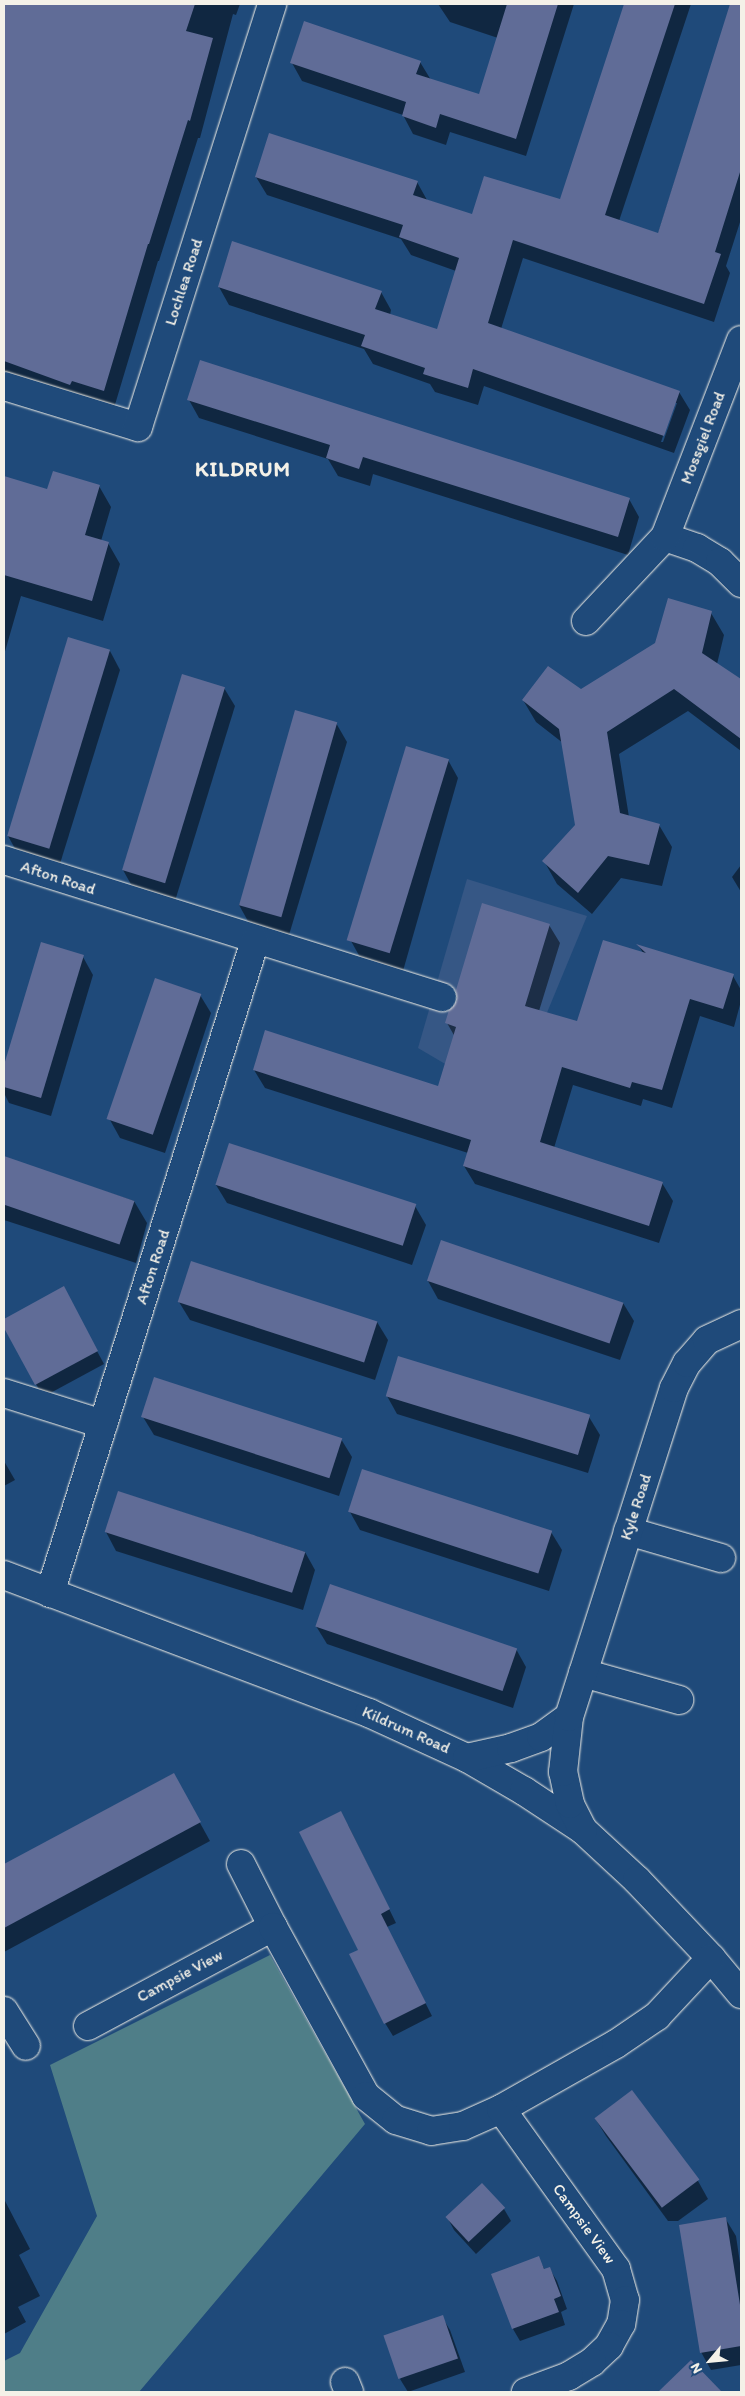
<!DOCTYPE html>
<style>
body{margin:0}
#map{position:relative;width:745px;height:2396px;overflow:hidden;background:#1f4a7a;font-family:Itim,sans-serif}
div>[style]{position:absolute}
.built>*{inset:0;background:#365785}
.green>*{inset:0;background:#4f7e88}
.shadow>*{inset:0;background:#0007}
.building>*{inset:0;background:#606c97;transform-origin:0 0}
.roads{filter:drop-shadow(0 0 1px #f4f1e8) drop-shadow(0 0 1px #f4f1e8)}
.minor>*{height:28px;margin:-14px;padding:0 14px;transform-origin:14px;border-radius:14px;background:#1f4a7a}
span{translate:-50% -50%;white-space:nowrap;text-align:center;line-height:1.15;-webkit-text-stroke:4px #1f4a7a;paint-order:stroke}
.street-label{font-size:16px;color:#f4f1e8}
.district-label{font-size:21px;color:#f4f1e8;font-weight:700;letter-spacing:1px}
.frame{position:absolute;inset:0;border:5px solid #f4f1e8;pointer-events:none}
.north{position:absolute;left:685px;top:2336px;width:50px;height:50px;-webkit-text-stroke:4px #1f4a7a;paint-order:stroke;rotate:242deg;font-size:14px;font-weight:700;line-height:20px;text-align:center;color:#f4f1e8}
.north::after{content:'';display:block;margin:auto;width:18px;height:22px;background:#f4f1e8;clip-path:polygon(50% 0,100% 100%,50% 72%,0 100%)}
</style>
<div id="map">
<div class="built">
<i style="clip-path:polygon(467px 879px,587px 916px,510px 1102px,418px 1048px)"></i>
</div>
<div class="green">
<i style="clip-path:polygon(270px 1955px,365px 2124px,139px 2392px,4px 2392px,4px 2361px,20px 2353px,97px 2216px,50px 2065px)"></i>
</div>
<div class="shadow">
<i style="clip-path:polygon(4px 4px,240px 4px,236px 15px,233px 14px,200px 138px,198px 138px,159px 261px,158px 261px,114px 408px,4px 380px)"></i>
<i style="clip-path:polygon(438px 4px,574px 4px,526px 156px,450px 132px,446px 145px,413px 134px,403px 115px,302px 81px,292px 63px,420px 62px,431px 80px,479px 96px,498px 38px,450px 22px)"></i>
<i style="clip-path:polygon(evenodd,626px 4px,691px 4px,619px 221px,658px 234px,731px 4px,741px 4px,741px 219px,726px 266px,730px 273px,714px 322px,523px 258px,501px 329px,679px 392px,690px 410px,674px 453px,484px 386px,478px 405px,435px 392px,430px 384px,373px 364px,364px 349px,229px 305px,219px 287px,381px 292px,391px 310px,390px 315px,438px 331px,456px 271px,411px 255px,401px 239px,267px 195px,256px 177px,417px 182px,427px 200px,473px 216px,560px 201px,626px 4px,674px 403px,677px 403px,663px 442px,661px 442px,674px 403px)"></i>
<i style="clip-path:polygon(189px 400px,629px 499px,639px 517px,628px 555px,373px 474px,370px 486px,338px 476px,328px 459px,199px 418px)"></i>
<i style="clip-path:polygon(4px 477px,48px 490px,99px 486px,111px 507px,101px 541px,108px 543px,120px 564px,103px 621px,21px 596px,4px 655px)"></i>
<i style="clip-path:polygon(711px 613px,724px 635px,717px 664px,741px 681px,741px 751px,688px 711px,619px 754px,629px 817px,659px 825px,672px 847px,662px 886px,621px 878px,592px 914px,557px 884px,544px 861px,576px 825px,563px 743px,536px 722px,523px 700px,581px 691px)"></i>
<i style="clip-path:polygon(69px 639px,110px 651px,120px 670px,59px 867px,18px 854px,8px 836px)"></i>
<i style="clip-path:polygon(224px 688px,235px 706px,175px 901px,133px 888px,123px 870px)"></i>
<i style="clip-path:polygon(336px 723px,347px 742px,289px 935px,249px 923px,239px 905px)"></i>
<i style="clip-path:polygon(448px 760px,458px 778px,403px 971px,361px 959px,351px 941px)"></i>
<i style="clip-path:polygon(741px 865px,741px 892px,732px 877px)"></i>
<i style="clip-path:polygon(549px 925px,560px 943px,539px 1011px,578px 1022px,643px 953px,639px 946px,733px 976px,741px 990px,741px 1001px,734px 1027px,700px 1016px,672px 1108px,643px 1099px,641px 1106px,573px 1085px,554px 1148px,662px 1183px,673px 1201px,659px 1243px,475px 1184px,464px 1166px,468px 1153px,265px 1088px,254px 1070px,439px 1087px,455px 1037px,447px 1023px)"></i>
<i style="clip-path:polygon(42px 944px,83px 957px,93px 975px,51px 1116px,9px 1103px,4px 1093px,4px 1069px)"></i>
<i style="clip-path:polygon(200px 995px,211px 1013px,165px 1153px,120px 1138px,110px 1120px)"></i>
<i style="clip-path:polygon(4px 1158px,134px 1201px,147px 1223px,136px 1263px,4px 1220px)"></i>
<i style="clip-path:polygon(216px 1185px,415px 1206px,426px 1225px,412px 1265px,227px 1203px)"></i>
<i style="clip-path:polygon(428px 1281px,623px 1303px,634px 1321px,620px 1360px,438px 1299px)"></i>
<i style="clip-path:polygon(63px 1288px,104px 1364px,43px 1397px,4px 1325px,4px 1320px)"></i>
<i style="clip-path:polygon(179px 1302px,377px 1322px,388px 1340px,375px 1380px,190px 1320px)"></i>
<i style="clip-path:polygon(387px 1396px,589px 1417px,600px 1435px,588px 1473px,397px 1414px)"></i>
<i style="clip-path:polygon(143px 1417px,341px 1439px,352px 1457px,339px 1496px,154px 1435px)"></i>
<i style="clip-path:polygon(4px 1461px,15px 1480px,4px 1486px)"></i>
<i style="clip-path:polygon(119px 1492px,305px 1552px,315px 1570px,303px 1610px,116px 1551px,106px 1532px)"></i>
<i style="clip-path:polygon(350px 1512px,551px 1532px,562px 1550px,549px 1591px,360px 1530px)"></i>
<i style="clip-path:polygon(316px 1626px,516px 1649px,526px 1667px,513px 1708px,327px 1644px)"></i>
<i style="clip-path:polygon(173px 1774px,210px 1841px,4px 1952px,4px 1865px)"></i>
<i style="clip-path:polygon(348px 1825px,396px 1923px,387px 1927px,432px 2016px,393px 2036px,385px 2023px,360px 1951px)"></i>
<i style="clip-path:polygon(595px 2118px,698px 2181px,708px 2199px,678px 2221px,668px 2221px,606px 2136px)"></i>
<i style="clip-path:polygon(4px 2199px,30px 2249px,19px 2255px,40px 2296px,18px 2307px,26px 2322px,4px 2334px)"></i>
<i style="clip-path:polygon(504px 2209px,511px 2221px,476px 2254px,454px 2230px,447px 2217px)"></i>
<i style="clip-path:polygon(725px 2218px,736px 2236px,741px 2270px,741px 2365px,711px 2370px,701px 2352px)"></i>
<i style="clip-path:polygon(538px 2258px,545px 2270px,549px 2268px,557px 2281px,567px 2309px,561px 2312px,565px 2325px,520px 2341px,513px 2329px)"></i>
<i style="clip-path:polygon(442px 2317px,450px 2330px,465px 2372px,408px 2392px,400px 2379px)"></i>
<i style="clip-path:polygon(691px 2362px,720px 2392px,660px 2392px)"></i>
</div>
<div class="building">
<i style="clip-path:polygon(4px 4px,195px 4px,186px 31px,213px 38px,190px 121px,188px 120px,149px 244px,148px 244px,104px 391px,72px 381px,70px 385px,4px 361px)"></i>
<i style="clip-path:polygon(507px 4px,558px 4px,516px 139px,440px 114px,436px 128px,402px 116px,406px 102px,290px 63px,304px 21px,421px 61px,416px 74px,479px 94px)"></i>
<i style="clip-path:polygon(624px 4px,675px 4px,605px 215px,658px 233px,730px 4px,741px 4px,741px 169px,715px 252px,721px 254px,704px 304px,513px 240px,488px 323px,680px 391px,664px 436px,473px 369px,468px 388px,423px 374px,425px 368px,361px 346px,365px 335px,218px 287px,232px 241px,382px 291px,375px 309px,437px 329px,459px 258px,399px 237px,403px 225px,255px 177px,269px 133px,418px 181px,413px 195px,472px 214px,484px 176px,560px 199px)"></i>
<i style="clip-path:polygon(200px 360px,630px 498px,618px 537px,363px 457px,359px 469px,326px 458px,330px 445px,187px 400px)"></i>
<i style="clip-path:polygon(53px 471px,100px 485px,85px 535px,109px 542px,92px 601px,4px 575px,4px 476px,47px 489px)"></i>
<i style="clip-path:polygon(668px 598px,712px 611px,702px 653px,741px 679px,741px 739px,674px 689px,607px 732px,620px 813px,660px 824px,649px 865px,608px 856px,578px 893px,542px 861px,575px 825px,559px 729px,522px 700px,548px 666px,581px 689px,655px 643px)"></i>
<i style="left:68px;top:637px;width:44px;height:208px;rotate:17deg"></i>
<i style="left:182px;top:674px;width:45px;height:205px;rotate:17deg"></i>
<i style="left:295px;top:710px;width:44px;height:203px;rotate:16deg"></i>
<i style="left:406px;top:746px;width:45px;height:203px;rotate:17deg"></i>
<i style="clip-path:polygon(482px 903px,550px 924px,525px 1006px,577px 1021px,603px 940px,646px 953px,636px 944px,734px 974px,723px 1009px,690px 999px,662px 1090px,632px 1082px,630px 1088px,562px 1067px,540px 1142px,663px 1182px,649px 1226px,463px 1166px,471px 1140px,253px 1070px,265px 1030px,438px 1086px,456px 1027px,445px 1023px,449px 1010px,457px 1001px,456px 990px)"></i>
<i style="clip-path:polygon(41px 942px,84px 955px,41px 1098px,4px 1087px,4px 1065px)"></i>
<i style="left:155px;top:978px;width:49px;height:149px;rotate:19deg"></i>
<i style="left:229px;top:1143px;width:197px;height:44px;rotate:18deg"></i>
<i style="left:4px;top:1156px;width:138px;height:46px;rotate:19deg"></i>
<i style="left:441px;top:1240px;width:193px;height:43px;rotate:19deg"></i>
<i style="left:191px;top:1261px;width:196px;height:43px;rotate:18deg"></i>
<i style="clip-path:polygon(64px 1286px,98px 1351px,35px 1385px,4px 1328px,4px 1319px)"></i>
<i style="left:398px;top:1356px;width:201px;height:42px;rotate:17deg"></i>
<i style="left:154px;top:1377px;width:198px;height:42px;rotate:18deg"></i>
<i style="left:362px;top:1469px;width:200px;height:45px;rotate:18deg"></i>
<i style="left:118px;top:1491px;width:197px;height:43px;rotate:18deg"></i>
<i style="left:330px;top:1584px;width:198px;height:45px;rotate:19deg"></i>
<i style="clip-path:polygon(174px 1773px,201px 1822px,4px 1928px,4px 1864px)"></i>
<i style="clip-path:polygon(341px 1811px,390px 1909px,381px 1914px,426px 2003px,384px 2024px,349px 1954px,358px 1950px,299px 1832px)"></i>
<i style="left:632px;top:2090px;width:112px;height:47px;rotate:53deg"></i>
<i style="left:482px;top:2183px;width:34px;height:50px;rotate:47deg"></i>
<i style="clip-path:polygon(726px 2217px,741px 2311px,741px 2346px,700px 2353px,679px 2225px)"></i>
<i style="clip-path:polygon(539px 2256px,544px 2269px,550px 2267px,561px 2296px,554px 2299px,559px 2312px,512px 2329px,491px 2274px)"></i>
<i style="left:443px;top:2315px;width:46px;height:63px;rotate:71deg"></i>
<i style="clip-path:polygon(691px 2360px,722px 2392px,658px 2392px)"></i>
</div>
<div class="roads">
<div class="minor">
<i style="left:4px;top:386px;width:140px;rotate:17deg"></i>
<i style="left:138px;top:427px;width:444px;rotate:-72.4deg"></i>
<i style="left:665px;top:537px;width:34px;rotate:19deg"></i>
<i style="left:697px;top:548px;width:27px;rotate:31deg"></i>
<i style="left:720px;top:562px;width:30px;rotate:45deg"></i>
<i style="left:586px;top:621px;width:115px;rotate:-46.8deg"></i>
<i style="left:665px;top:537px;width:211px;rotate:-68.9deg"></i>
<i style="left:4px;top:860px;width:459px;rotate:17.4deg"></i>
<i style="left:4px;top:1393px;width:104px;rotate:17.4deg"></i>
<i style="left:628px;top:1531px;width:97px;rotate:16.2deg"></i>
<i style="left:4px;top:1575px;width:390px;rotate:20.7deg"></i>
<i style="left:369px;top:1713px;width:108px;rotate:24.7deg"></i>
<i style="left:467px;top:1758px;width:66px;rotate:30.1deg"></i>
<i style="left:524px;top:1791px;width:71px;rotate:33.5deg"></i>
<i style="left:583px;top:1830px;width:74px;rotate:42.8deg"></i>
<i style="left:637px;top:1880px;width:108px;rotate:46.5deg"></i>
<i style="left:711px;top:1958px;width:47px;rotate:50.2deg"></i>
<i style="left:50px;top:1593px;width:683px;rotate:-72.55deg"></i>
<i style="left:583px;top:1673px;width:100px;rotate:15.7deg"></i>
<i style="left:467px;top:1758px;width:45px;rotate:-12.8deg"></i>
<i style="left:511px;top:1748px;width:32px;rotate:-20deg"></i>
<i style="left:541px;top:1737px;width:34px;rotate:-36deg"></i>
<i style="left:583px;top:1830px;width:29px;rotate:-117deg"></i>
<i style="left:570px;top:1804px;width:33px;rotate:-102deg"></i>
<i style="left:563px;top:1772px;width:55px;rotate:-83.8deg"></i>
<i style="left:569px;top:1717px;width:345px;rotate:-72.3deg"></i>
<i style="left:674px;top:1388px;width:28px;rotate:-63deg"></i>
<i style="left:687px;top:1363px;width:30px;rotate:-49deg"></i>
<i style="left:707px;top:1340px;width:38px;rotate:-25deg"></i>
<i style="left:241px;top:1864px;width:71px;rotate:63.1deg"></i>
<i style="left:4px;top:2011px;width:41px;rotate:57.8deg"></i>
<i style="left:88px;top:2026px;width:210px;rotate:-28.2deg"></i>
<i style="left:273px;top:1927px;width:193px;rotate:61.2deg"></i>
<i style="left:366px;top:2096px;width:38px;rotate:39deg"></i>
<i style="left:396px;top:2120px;width:37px;rotate:17deg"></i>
<i style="left:431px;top:2131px;width:32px;rotate:-9deg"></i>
<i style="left:463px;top:2126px;width:42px;rotate:-24.1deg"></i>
<i style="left:501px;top:2109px;width:132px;rotate:-29.5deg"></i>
<i style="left:616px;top:2044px;width:50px;rotate:-34.3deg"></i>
<i style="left:657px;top:2016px;width:79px;rotate:-47deg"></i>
<i style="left:501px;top:2109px;width:197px;rotate:54.3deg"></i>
<i style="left:616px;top:2269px;width:32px;rotate:74deg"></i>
<i style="left:625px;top:2300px;width:24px;rotate:99deg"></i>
<i style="left:621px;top:2324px;width:25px;rotate:119deg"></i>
<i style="left:609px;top:2346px;width:23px;rotate:137deg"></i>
<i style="left:592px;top:2362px;width:27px;rotate:149deg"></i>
<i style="left:569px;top:2376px;width:46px;rotate:159.6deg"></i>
<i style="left:345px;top:2382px;width:11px;rotate:68deg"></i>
</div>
</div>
<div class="street-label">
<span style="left:184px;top:282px;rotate:-72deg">Lochlea Road</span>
<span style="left:703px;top:438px;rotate:-69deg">Mossgiel Road</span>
<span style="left:58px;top:878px;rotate:18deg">Afton Road</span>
<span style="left:153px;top:1267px;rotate:-72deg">Afton Road</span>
<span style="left:636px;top:1507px;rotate:-72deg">Kyle Road</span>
<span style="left:406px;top:1730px;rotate:24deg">Kildrum Road</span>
<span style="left:180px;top:1976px;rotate:-28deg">Campsie View</span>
<span style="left:584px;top:2224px;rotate:54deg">Campsie View</span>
</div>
<div class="district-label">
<span style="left:243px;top:469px">KILDRUM</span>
</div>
<div class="frame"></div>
<div class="north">N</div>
</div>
